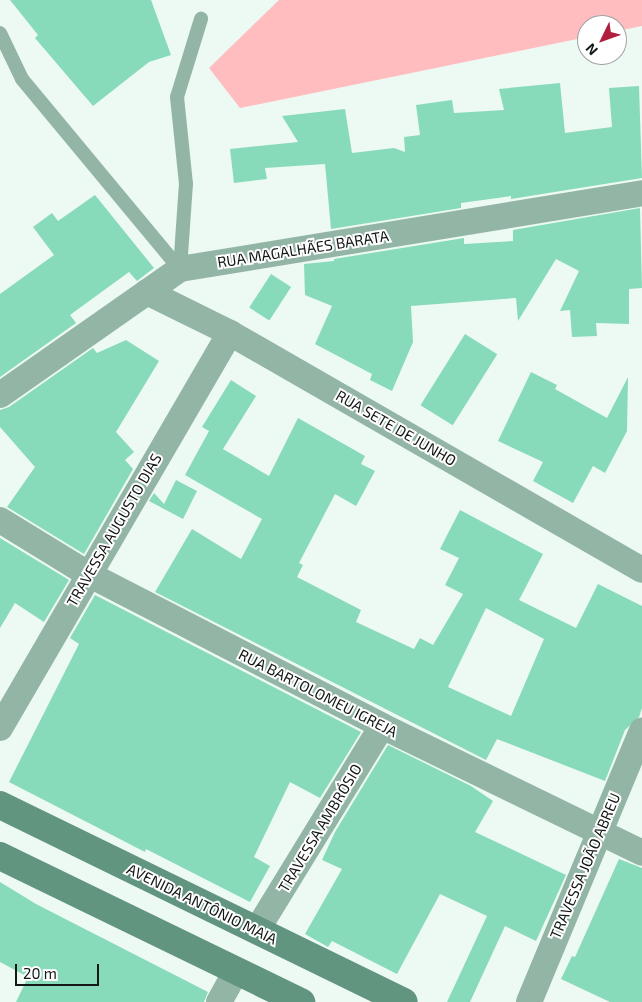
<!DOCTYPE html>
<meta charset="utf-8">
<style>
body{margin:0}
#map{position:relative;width:642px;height:1002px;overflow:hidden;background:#edf9f3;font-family:"Exo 2",sans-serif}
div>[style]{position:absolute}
.green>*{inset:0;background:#ffbdc0}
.building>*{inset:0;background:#88dbba;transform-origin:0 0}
.service>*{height:14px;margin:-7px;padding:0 7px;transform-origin:7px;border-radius:7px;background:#93b5a6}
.minor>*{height:26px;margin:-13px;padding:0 13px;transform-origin:13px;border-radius:13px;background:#93b5a6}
.secondary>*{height:28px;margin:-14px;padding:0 14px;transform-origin:14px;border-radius:14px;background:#619580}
span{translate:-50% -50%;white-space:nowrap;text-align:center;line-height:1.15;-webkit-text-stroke:4px #fff;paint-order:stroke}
.street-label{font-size:15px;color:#131715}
.north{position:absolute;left:577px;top:15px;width:50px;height:50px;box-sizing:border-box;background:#fff;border:1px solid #a1a2a1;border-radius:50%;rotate:228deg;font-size:14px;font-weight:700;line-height:20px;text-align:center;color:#131715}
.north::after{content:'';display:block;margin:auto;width:18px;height:22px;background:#b11d3d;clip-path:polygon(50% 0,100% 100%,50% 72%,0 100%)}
.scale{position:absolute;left:15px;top:964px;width:84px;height:22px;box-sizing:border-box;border:2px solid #131715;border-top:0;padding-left:6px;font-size:15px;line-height:18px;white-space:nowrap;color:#131715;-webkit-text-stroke:4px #fff;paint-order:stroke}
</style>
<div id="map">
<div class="green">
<i style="clip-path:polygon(279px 0,642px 0,642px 26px,617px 31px,617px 25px,587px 25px,587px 37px,240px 108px,209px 68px)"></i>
</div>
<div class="building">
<i style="clip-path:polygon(10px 0,151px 0,171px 55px,149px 62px,93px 106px,35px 38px,38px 35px)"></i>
<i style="clip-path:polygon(560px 83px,565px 133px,612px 127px,609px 88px,639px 86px,642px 178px,511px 199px,511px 196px,461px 203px,461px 208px,331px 229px,325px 164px,265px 168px,267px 179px,234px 183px,230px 149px,298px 142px,282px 116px,345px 109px,352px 153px,394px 148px,405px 152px,404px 137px,420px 135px,416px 105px,452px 100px,454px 113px,504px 110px,499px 89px)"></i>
<i style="clip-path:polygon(95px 195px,154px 268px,137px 281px,129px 272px,70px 315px,76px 323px,0 377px,0 294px,54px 255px,33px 227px,52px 213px,58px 221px)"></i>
<i style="clip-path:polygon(640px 208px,642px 288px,629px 289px,629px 324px,596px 323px,597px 336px,572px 337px,570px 310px,560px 311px,579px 271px,556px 259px,518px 321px,516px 298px,411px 306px,413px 342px,392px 391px,370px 380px,372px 374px,315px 344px,332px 306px,305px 295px,304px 264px,334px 261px,334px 259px,464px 238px,464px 244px,513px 241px,513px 230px)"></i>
<i style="left:271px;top:274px;width:24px;height:40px;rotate:33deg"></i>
<i style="left:465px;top:334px;width:38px;height:84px;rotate:32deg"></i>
<i style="clip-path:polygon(126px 340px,159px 361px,116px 432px,134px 452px,125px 460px,133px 469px,84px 554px,7px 507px,35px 467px,0 427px,0 410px,9px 407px,93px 348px,97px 353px)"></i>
<i style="clip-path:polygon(531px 372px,557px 385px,555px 389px,607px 418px,628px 377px,627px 431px,605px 473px,593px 466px,573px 503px,533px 481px,543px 462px,498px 441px)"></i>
<i style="clip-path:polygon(evenodd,231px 380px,256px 396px,223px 449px,269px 476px,298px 418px,365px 456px,361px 464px,375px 471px,356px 506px,335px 494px,299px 563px,303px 565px,297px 577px,361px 610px,356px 622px,414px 649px,420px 638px,433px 645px,463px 594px,445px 585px,459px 558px,440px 549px,460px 510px,543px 554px,519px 600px,576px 628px,598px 584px,642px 606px,642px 708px,639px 717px,625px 730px,605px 781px,497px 739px,486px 760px,155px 592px,192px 529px,241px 559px,262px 519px,185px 475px,209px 431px,202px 427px,231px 380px,486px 608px,544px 639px,511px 716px,448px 687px,486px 608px)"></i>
<i style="clip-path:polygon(176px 480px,197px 491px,183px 519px,149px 501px,154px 493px,164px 504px)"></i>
<i style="clip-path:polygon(0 538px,69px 580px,44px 622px,15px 603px,0 628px)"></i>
<i style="clip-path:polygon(95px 595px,361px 732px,320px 798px,290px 782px,254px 857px,270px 866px,250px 902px,146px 849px,145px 852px,9px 782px,79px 644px,70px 638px)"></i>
<i style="clip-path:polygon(388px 745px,471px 786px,493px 801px,475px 832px,566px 875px,536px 941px,505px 926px,470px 1002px,447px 1002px,487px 916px,440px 894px,397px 974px,332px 941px,328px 947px,305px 934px,342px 869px,322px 860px,335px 832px)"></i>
<i style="clip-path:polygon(619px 859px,642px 868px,642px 1002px,610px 1002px,561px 979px,572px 956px,575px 957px)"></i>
<i style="clip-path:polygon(0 882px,36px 904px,208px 992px,204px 1002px,16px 1002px,28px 977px,0 962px)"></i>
</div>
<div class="service">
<i style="left:0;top:33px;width:51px;rotate:64.4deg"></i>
<i style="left:22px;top:79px;width:247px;rotate:50.3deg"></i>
<i style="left:180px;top:269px;width:85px;rotate:-86deg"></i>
<i style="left:186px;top:184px;width:87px;rotate:-95.9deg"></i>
<i style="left:177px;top:97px;width:82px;rotate:-72.9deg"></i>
</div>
<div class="minor">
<i style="left:147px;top:292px;width:93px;rotate:26.3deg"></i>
<i style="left:230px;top:333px;width:475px;rotate:29.9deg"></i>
<i style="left:0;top:395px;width:220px;rotate:-35deg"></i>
<i style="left:180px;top:269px;width:468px;rotate:-9.3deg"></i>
<i style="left:0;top:520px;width:103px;rotate:31.5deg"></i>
<i style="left:88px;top:574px;width:331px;rotate:27.3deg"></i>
<i style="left:382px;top:726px;width:289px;rotate:26deg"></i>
<i style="left:0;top:728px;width:457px;rotate:-59.8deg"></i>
<i style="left:257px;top:930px;width:239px;rotate:-58.5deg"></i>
<i style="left:219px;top:1002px;width:35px;rotate:-61deg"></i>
<i style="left:529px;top:1002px;width:294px;rotate:-67.4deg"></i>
</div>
<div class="secondary">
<i style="left:0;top:805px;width:449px;rotate:26deg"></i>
<i style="left:0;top:856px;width:335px;rotate:25.9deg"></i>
</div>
<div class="street-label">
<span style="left:303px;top:249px;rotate:-9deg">RUA MAGALHÃES BARATA</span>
<span style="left:396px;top:428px;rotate:30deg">RUA SETE DE JUNHO</span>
<span style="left:114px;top:530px;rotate:-60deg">TRAVESSA AUGUSTO DIAS</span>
<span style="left:318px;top:693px;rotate:27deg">RUA BARTOLOMEU IGREJA</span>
<span style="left:320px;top:828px;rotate:-59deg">TRAVESSA AMBRÓSIO</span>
<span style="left:585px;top:866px;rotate:-67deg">TRAVESSA JOÃO ABREU</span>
<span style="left:202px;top:904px;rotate:26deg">AVENIDA ANTÔNIO MAIA</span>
</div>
<div class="north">N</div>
<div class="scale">20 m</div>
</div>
